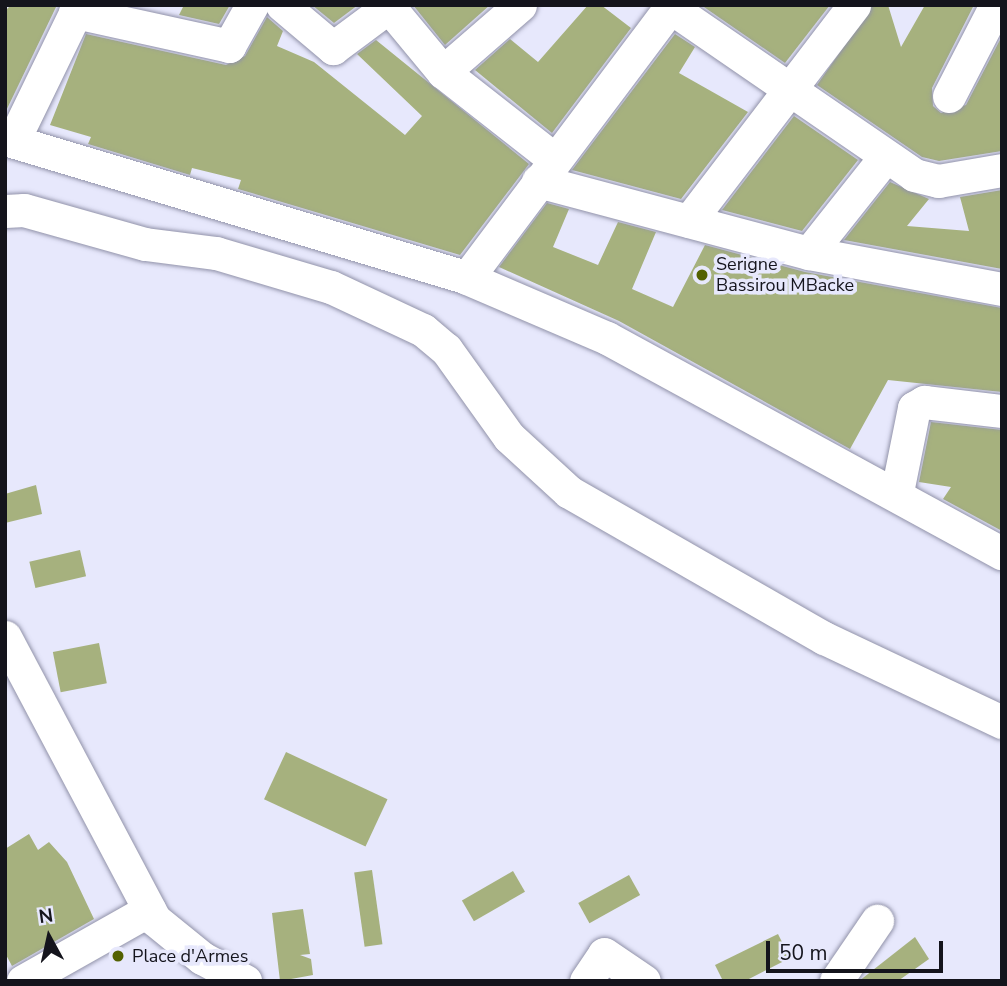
<!DOCTYPE html>
<style>
body{margin:0}
#map{position:relative;width:1007px;height:986px;overflow:hidden;background:#e7e8fc;font-family:"Nunito Sans",sans-serif}
div>[style]{position:absolute}
.building>*{inset:0;background:#a6b17e;transform-origin:0 0}
.roads{filter:drop-shadow(0 0 2px #9192a9) drop-shadow(0 0 2px #9192a9)}
.minor>*{height:33px;margin:-16.5px;padding:0 16.5px;transform-origin:16.5px;border-radius:16.5px;background:#fff}
.dots>*{width:19px;height:19px;translate:-50% -50%;box-sizing:border-box;border:4px solid #e7e8fc;border-radius:50%}
span{translate:-50% -50%;white-space:nowrap;text-align:center;line-height:1.15;-webkit-text-stroke:7px #e7e8fc;paint-order:stroke}
.poi-label{font-size:18px;color:#14141c}
.left{translate:0 -50%;text-align:left}
.frame{position:absolute;inset:0;border:7px solid #14141c;pointer-events:none}
.north{position:absolute;left:14px;top:902px;width:70px;height:70px;-webkit-text-stroke:5px #e7e8fc;paint-order:stroke;rotate:352deg;font-size:19px;font-weight:700;line-height:28px;text-align:center;color:#14141c}
.north::after{content:'';display:block;margin:auto;width:24px;height:32px;background:#14141c;clip-path:polygon(50% 0,100% 100%,50% 72%,0 100%)}
.scale{position:absolute;left:766px;top:941px;width:177px;height:32px;box-sizing:border-box;border:4px solid #14141c;border-top:0;padding-left:9px;font-size:21px;line-height:24px;white-space:nowrap;color:#14141c;-webkit-text-stroke:5px #e7e8fc;paint-order:stroke}
</style>
<div id="map">
<div class="building">
<i style="clip-path:polygon(11px 5px,57px 5px,5px 113px,5px 11px)"></i>
<i style="clip-path:polygon(184px 5px,230px 5px,219px 24px,179px 15px)"></i>
<i style="clip-path:polygon(312px 5px,358px 5px,334px 23px)"></i>
<i style="clip-path:polygon(413px 5px,490px 5px,445px 45px)"></i>
<i style="clip-path:polygon(588px 5px,601px 5px,631px 28px,552px 133px,475px 70px,510px 39px,538px 62px)"></i>
<i style="clip-path:polygon(701px 5px,830px 5px,785px 63px)"></i>
<i style="clip-path:polygon(873px 5px,888px 5px,901px 47px,925px 5px,974px 5px,932px 88px,933px 106px,941px 113px,966px 105px,1002px 36px,1002px 151px,939px 161px,922px 157px,817px 85px)"></i>
<i style="clip-path:polygon(267px 17px,283px 31px,277px 46px,314px 62px,405px 135px,422px 116px,357px 54px,376px 40px,529px 164px,460px 255px,238px 189px,241px 180px,192px 168px,190px 175px,88px 144px,91px 137px,50px 125px,86px 34px,226px 65px,245px 56px)"></i>
<i style="clip-path:polygon(675px 34px,695px 47px,679px 73px,748px 112px,681px 199px,572px 170px)"></i>
<i style="clip-path:polygon(794px 116px,858px 160px,802px 231px,722px 210px)"></i>
<i style="clip-path:polygon(890px 182px,929px 199px,907px 226px,969px 231px,960px 197px,1002px 190px,1002px 269px,844px 240px)"></i>
<i style="clip-path:polygon(547px 203px,569px 209px,553px 247px,598px 265px,618px 222px,656px 232px,632px 289px,673px 307px,705px 245px,805px 272px,1002px 308px,1002px 392px,888px 380px,850px 449px,619px 321px,499px 267px)"></i>
<i style="clip-path:polygon(931px 422px,1002px 430px,1002px 531px,943px 499px,951px 487px,919px 482px)"></i>
<i style="clip-path:polygon(36px 485px,42px 514px,5px 523px,5px 494px)"></i>
<i style="left:80px;top:550px;width:27px;height:52px;rotate:77deg"></i>
<i style="left:99px;top:643px;width:41px;height:47px;rotate:79deg"></i>
<i style="left:286px;top:752px;width:112px;height:52px;rotate:25deg"></i>
<i style="clip-path:polygon(29px 834px,38px 850px,49px 842px,67px 862px,94px 919px,12px 966px,5px 953px,5px 849px)"></i>
<i style="left:372px;top:870px;width:75px;height:18px;rotate:82deg"></i>
<i style="left:513px;top:871px;width:24px;height:59px;rotate:60deg"></i>
<i style="left:629px;top:875px;width:23px;height:58px;rotate:61deg"></i>
<i style="clip-path:polygon(303px 909px,310px 954px,300px 955px,311px 959px,313px 975px,280px 981px,272px 913px)"></i>
<i style="clip-path:polygon(778px 934px,790px 958px,745px 981px,723px 981px,715px 965px)"></i>
<i style="clip-path:polygon(915px 937px,929px 959px,898px 981px,859px 981px)"></i>
</div>
<div class="roads">
<div class="minor">
<i style="left:282px;top:5px;width:67px;rotate:40.1deg"></i>
<i style="left:333px;top:48px;width:72px;rotate:-36.6deg"></i>
<i style="left:389px;top:7px;width:85px;rotate:50.3deg"></i>
<i style="left:443px;top:72px;width:141px;rotate:38.1deg"></i>
<i style="left:670px;top:7px;width:296px;rotate:34.5deg"></i>
<i style="left:914px;top:175px;width:25px;rotate:14deg"></i>
<i style="left:938px;top:181px;width:65px;rotate:-9.8deg"></i>
<i style="left:75px;top:12px;width:158px;rotate:12.4deg"></i>
<i style="left:229px;top:46px;width:47px;rotate:-60.7deg"></i>
<i style="left:443px;top:72px;width:102px;rotate:-41deg"></i>
<i style="left:949px;top:96px;width:102px;rotate:-62.7deg"></i>
<i style="left:5px;top:139px;width:482px;rotate:16.7deg"></i>
<i style="left:467px;top:278px;width:152px;rotate:23.2deg"></i>
<i style="left:607px;top:338px;width:450px;rotate:28.6deg"></i>
<i style="left:13px;top:141px;width:151px;rotate:-64.1deg"></i>
<i style="left:538px;top:181px;width:280px;rotate:14.9deg"></i>
<i style="left:809px;top:253px;width:196px;rotate:10.6deg"></i>
<i style="left:5px;top:211px;width:19px;rotate:-3deg"></i>
<i style="left:24px;top:210px;width:126px;rotate:15.7deg"></i>
<i style="left:145px;top:244px;width:72px;rotate:7.2deg"></i>
<i style="left:216px;top:253px;width:120px;rotate:16.5deg"></i>
<i style="left:331px;top:287px;width:102px;rotate:25.1deg"></i>
<i style="left:423px;top:330px;width:30px;rotate:40deg"></i>
<i style="left:446px;top:349px;width:108px;rotate:54.4deg"></i>
<i style="left:509px;top:437px;width:81px;rotate:42.5deg"></i>
<i style="left:569px;top:492px;width:294px;rotate:29.8deg"></i>
<i style="left:824px;top:638px;width:197px;rotate:25.3deg"></i>
<i style="left:689px;top:221px;width:272px;rotate:-52.6deg"></i>
<i style="left:809px;top:253px;width:122px;rotate:-51.6deg"></i>
<i style="left:467px;top:278px;width:341px;rotate:-53.1deg"></i>
<i style="left:897px;top:492px;width:86px;rotate:-78.6deg"></i>
<i style="left:914px;top:408px;width:12px;rotate:-31deg"></i>
<i style="left:924px;top:402px;width:79px;rotate:6.6deg"></i>
<i style="left:5px;top:637px;width:319px;rotate:62.1deg"></i>
<i style="left:154px;top:919px;width:62px;rotate:39.1deg"></i>
<i style="left:202px;top:958px;width:49px;rotate:28.1deg"></i>
<i style="left:23px;top:981px;width:145px;rotate:-29.4deg"></i>
<i style="left:586px;top:981px;width:32px;rotate:-56deg"></i>
<i style="left:604px;top:954px;width:48px;rotate:34deg"></i>
<i style="left:836px;top:981px;width:73px;rotate:-55.7deg"></i>
</div>
</div>
<div class="dots">
<i style="left:702px;top:275px;background:#536101"></i>
<i style="left:118px;top:956px;background:#536101"></i>
</div>
<div class="poi-label">
<span class="left" style="left:716px;top:275px">Serigne<br>Bassirou MBacke</span>
<span class="left" style="left:132px;top:956px">Place d'Armes</span>
</div>
<div class="frame"></div>
<div class="north">N</div>
<div class="scale">50 m</div>
</div>
